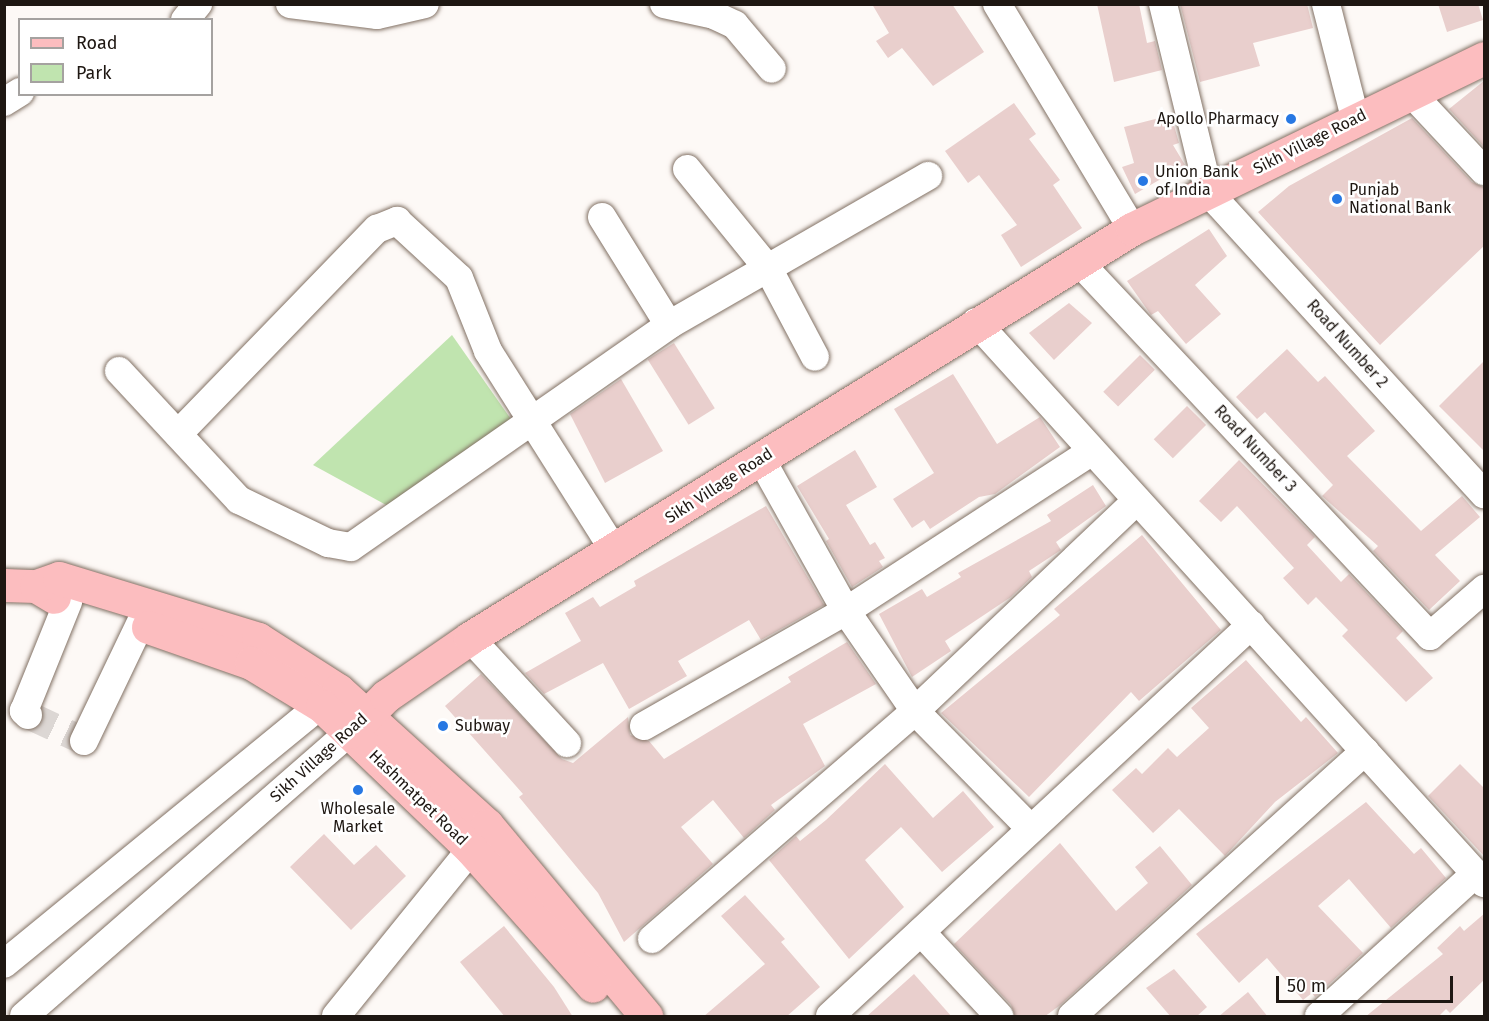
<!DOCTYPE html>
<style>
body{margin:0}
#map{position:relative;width:1489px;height:1021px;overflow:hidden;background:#fdf9f6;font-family:"Fira Sans",sans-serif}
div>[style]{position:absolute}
.green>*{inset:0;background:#c0e4af}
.building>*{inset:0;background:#e9cfcd;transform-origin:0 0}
.minor-tunnel>*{height:28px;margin-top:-14px;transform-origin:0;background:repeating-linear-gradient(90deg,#dcd7d4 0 28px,transparent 0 42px)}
.roads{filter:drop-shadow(0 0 2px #827164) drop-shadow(0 0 2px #827164)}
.minor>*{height:28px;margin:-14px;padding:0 14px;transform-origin:14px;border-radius:14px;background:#fff}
.major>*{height:33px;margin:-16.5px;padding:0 16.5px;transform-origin:16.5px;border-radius:16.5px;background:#fcbdbf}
.dots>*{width:16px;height:16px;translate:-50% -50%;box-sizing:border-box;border:3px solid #fff;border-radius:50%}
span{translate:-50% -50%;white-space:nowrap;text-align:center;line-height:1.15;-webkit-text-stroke:5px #fff;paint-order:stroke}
.poi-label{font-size:16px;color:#1e1712}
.right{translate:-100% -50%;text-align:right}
.left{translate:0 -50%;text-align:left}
.street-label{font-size:16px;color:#1e1712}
.frame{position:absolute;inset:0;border:6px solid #1e1712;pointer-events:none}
.legend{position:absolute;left:18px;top:18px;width:195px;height:78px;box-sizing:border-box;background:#fff;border:2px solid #a5a2a0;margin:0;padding:8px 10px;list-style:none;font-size:18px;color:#1e1712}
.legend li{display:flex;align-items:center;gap:12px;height:30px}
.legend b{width:30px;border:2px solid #a5a2a0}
.scale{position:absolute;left:1276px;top:976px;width:177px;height:27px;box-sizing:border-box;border:3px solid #1e1712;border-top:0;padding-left:8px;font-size:18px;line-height:21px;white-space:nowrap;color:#1e1712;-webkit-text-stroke:4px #fff;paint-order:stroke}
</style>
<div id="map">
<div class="green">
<i style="clip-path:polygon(452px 335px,513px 422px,388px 506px,313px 465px)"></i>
</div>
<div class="building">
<i style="clip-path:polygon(872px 4px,952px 4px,984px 52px,933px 86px,902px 48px,888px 58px,876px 41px,889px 33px)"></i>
<i style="clip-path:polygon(1097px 4px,1139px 4px,1147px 43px,1155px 41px,1162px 70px,1114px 82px)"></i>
<i style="clip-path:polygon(1180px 4px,1307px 4px,1313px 28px,1253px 43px,1260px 66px,1200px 82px)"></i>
<i style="clip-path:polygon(1438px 4px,1478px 4px,1483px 20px,1447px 32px)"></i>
<i style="clip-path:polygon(1485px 80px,1485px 145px,1483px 146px,1449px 109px)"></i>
<i style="clip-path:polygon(1014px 103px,1036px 134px,1029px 139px,1060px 180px,1053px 185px,1082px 228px,1021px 267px,1001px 235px,1017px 225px,979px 175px,968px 183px,945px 151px)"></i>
<i style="clip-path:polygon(1171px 115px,1179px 143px,1173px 145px,1185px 165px,1135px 194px,1122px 167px,1134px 163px,1124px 127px)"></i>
<i style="clip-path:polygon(1412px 118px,1472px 182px,1485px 188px,1485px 245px,1380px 345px,1258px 212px,1289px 186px)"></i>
<i style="clip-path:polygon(1209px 229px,1227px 256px,1195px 285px,1221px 314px,1186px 344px,1158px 311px,1151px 315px,1127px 281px)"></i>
<i style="clip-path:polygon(1069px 303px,1092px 323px,1054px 360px,1029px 333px)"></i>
<i style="left:674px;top:343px;width:77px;height:31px;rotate:58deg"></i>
<i style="clip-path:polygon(1287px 349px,1318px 382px,1325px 376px,1375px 431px,1347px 456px,1421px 531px,1462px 496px,1480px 517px,1435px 555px,1460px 581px,1429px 610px,1373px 551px,1378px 546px,1322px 496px,1333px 485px,1265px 412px,1257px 419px,1236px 397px)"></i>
<i style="left:1140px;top:355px;width:21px;height:52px;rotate:45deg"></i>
<i style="clip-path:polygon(1485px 360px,1485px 452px,1439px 406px)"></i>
<i style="clip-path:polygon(953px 374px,997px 444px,1040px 417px,1060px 447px,995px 494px,979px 497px,930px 529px,924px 520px,912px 528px,893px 499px,934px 473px,894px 409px)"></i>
<i style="clip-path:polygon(621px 379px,663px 451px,605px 483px,570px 414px)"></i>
<i style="left:1187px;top:406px;width:27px;height:47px;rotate:45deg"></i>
<i style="clip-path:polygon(855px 450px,877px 487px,846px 505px,870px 545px,875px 542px,885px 558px,879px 561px,883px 567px,852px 587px,826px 541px,829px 539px,797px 486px)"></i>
<i style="clip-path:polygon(1239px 460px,1315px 537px,1307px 545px,1341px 582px,1349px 574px,1403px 631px,1396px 638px,1433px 678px,1406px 702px,1342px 636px,1348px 630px,1316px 597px,1308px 605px,1283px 578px,1294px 568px,1237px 506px,1221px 522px,1199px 501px)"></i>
<i style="clip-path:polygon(1093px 485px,1106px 506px,1056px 542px,1061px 550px,1029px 571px,1032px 577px,1011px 597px,945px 641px,951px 651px,912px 677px,879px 614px,922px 589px,927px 597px,961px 577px,958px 573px,1051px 521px,1047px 515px)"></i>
<i style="clip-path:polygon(766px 506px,824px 605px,761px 640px,749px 620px,678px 661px,687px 676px,629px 709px,603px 663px,544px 694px,525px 673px,581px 641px,565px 613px,593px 597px,600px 607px,636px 586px,634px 581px)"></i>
<i style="clip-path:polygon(1142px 535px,1221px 630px,1139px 701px,1131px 692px,1029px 797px,941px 713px,1060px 615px,1054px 609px)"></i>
<i style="clip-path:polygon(847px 642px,876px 684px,803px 724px,825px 766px,771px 805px,775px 810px,744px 838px,713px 800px,681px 827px,713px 864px,624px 942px,598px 893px,519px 797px,523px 794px,445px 706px,481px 674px,562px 759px,573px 763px,628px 717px,630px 735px,649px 741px,664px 759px,791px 682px,788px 677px)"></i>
<i style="clip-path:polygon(1246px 660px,1301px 722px,1306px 717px,1338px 753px,1275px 802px,1225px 856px,1179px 809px,1153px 833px,1112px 790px,1136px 768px,1142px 774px,1168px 748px,1177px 757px,1209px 728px,1191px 708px)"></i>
<i style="clip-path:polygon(885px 764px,933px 818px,963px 791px,994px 827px,942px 872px,901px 827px,865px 860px,904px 907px,849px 959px,769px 860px,796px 836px,800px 841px,826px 820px)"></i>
<i style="clip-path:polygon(1460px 764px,1485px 789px,1485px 857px,1428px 796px)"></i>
<i style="clip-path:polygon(1366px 802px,1414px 854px,1421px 848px,1446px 878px,1391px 928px,1349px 879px,1318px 906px,1363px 953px,1315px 997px,1312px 993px,1303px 1000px,1267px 958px,1239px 983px,1196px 934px)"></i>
<i style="clip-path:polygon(324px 834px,354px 865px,376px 845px,406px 876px,351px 930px,290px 867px)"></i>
<i style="clip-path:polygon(1060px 843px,1116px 911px,1148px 883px,1135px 867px,1160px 846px,1192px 885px,1059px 1006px,1044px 1017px,1015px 1017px,1011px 1005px,954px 944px)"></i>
<i style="clip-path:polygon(745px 895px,785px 939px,781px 942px,820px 987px,786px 1017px,703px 1017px,765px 964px,721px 916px)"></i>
<i style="clip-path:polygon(1485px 913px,1485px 979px,1450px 1013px,1446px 1009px,1438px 1017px,1365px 1017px,1443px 954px,1437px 948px,1460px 926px,1464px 931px)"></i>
<i style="clip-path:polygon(504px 926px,554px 987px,573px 1017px,505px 1017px,460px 962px)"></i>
<i style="clip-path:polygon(1174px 969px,1207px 1007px,1196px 1017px,1171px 1017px,1146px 988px)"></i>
<i style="clip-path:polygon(914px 974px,952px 1017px,866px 1017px)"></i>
<i style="clip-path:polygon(1248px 992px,1268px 1017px,1218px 1017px)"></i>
</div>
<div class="minor-tunnel">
<i style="left:28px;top:715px;width:62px;rotate:24.9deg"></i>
</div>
<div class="roads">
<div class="minor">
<i style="left:290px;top:4px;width:88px;rotate:7.2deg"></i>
<i style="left:377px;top:15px;width:49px;rotate:-12.9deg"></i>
<i style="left:664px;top:4px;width:51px;rotate:12.4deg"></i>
<i style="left:714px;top:15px;width:23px;rotate:25deg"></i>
<i style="left:735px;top:25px;width:57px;rotate:49.9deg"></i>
<i style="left:997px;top:4px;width:262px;rotate:59deg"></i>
<i style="left:1163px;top:4px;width:195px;rotate:76.3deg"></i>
<i style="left:1209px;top:193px;width:408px;rotate:47.6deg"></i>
<i style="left:1326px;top:4px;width:118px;rotate:75.7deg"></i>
<i style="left:185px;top:20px;width:21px;rotate:-51deg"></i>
<i style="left:1411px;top:93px;width:107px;rotate:46.9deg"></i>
<i style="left:4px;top:102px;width:19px;rotate:-32deg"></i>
<i style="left:687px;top:169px;width:130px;rotate:50.9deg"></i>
<i style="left:769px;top:270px;width:98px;rotate:62.1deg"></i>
<i style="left:602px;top:217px;width:127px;rotate:58.2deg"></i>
<i style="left:1079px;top:262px;width:513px;rotate:46.82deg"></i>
<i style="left:1430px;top:636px;width:72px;rotate:-41deg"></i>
<i style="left:976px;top:322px;width:757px;rotate:47.84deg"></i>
<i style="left:119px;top:371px;width:176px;rotate:47.1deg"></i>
<i style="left:239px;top:500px;width:99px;rotate:25.8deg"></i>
<i style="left:328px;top:543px;width:23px;rotate:10deg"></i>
<i style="left:351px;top:547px;width:388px;rotate:-34.9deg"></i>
<i style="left:669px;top:325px;width:299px;rotate:-29.9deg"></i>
<i style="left:178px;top:434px;width:286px;rotate:-45.9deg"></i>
<i style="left:377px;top:229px;width:22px;rotate:-22deg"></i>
<i style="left:397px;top:221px;width:84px;rotate:42.6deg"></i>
<i style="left:459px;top:278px;width:79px;rotate:68.3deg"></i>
<i style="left:488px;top:351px;width:238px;rotate:57.7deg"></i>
<i style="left:761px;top:459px;width:174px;rotate:60.8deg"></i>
<i style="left:846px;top:611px;width:121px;rotate:55.4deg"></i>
<i style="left:915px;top:711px;width:163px;rotate:45.5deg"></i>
<i style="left:470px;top:638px;width:143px;rotate:47.3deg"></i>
<i style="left:28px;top:715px;width:6px;rotate:-135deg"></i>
<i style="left:24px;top:711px;width:118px;rotate:-68deg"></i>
<i style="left:644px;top:726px;width:232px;rotate:-29.7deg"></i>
<i style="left:846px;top:611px;width:293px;rotate:-33deg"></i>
<i style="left:84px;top:741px;width:130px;rotate:-64.4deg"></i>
<i style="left:921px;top:932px;width:115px;rotate:47.1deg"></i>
<i style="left:652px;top:939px;width:348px;rotate:-40.9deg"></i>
<i style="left:915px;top:711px;width:306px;rotate:-43.5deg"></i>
<i style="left:4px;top:964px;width:431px;rotate:-39.3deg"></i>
<i style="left:24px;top:1016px;width:432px;rotate:-41.1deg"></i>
<i style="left:336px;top:1016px;width:215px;rotate:-51deg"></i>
<i style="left:830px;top:1016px;width:575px;rotate:-42.88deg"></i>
<i style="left:1072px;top:1016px;width:395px;rotate:-42.1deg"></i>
<i style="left:1319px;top:1016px;width:212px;rotate:-42.3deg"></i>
</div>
<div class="major">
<i style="left:4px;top:585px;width:32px;rotate:2deg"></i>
<i style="left:36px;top:586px;width:21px;rotate:31deg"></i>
<i style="left:36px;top:586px;width:24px;rotate:-19deg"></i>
<i style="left:59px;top:578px;width:208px;rotate:17deg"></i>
<i style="left:258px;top:639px;width:95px;rotate:32.5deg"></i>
<i style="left:338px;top:690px;width:201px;rotate:42.2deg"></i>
<i style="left:487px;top:825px;width:249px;rotate:50.2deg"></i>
<i style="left:148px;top:627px;width:109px;rotate:19.3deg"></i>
<i style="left:251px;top:663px;width:83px;rotate:31.2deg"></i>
<i style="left:322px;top:706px;width:207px;rotate:43.8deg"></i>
<i style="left:471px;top:849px;width:183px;rotate:48.3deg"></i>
<i style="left:350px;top:732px;width:51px;rotate:-45deg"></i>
<i style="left:386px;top:696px;width:102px;rotate:-34.6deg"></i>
<i style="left:470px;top:638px;width:778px;rotate:-31.71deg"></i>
<i style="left:1132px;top:229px;width:391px;rotate:-25.9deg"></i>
</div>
</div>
<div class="dots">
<i style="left:1291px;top:119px;background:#2778e3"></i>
<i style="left:1143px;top:181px;background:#2778e3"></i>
<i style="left:1337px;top:199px;background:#2778e3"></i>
<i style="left:443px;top:726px;background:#2778e3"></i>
<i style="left:358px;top:790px;background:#2778e3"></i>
</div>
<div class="poi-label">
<span class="right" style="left:1279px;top:119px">Apollo Pharmacy</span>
<span class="left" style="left:1155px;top:181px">Union Bank<br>of India</span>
<span class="left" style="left:1349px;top:199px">Punjab<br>National Bank</span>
<span class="left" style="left:455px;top:726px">Subway</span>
<span style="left:358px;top:818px">Wholesale<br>Market</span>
</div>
<div class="street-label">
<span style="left:1310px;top:142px;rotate:-27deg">Sikh Village Road</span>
<span style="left:1347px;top:344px;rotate:48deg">Road Number 2</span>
<span style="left:1255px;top:449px;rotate:47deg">Road Number 3</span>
<span style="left:719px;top:486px;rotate:-33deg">Sikh Village Road</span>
<span style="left:319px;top:758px;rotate:-42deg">Sikh Village Road</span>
<span style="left:418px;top:798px;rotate:44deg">Hashmatpet Road</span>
</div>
<div class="frame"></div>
<ul class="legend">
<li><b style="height:8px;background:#fcbdbf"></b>Road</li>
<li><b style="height:16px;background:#c0e4af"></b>Park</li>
</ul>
<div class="scale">50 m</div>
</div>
